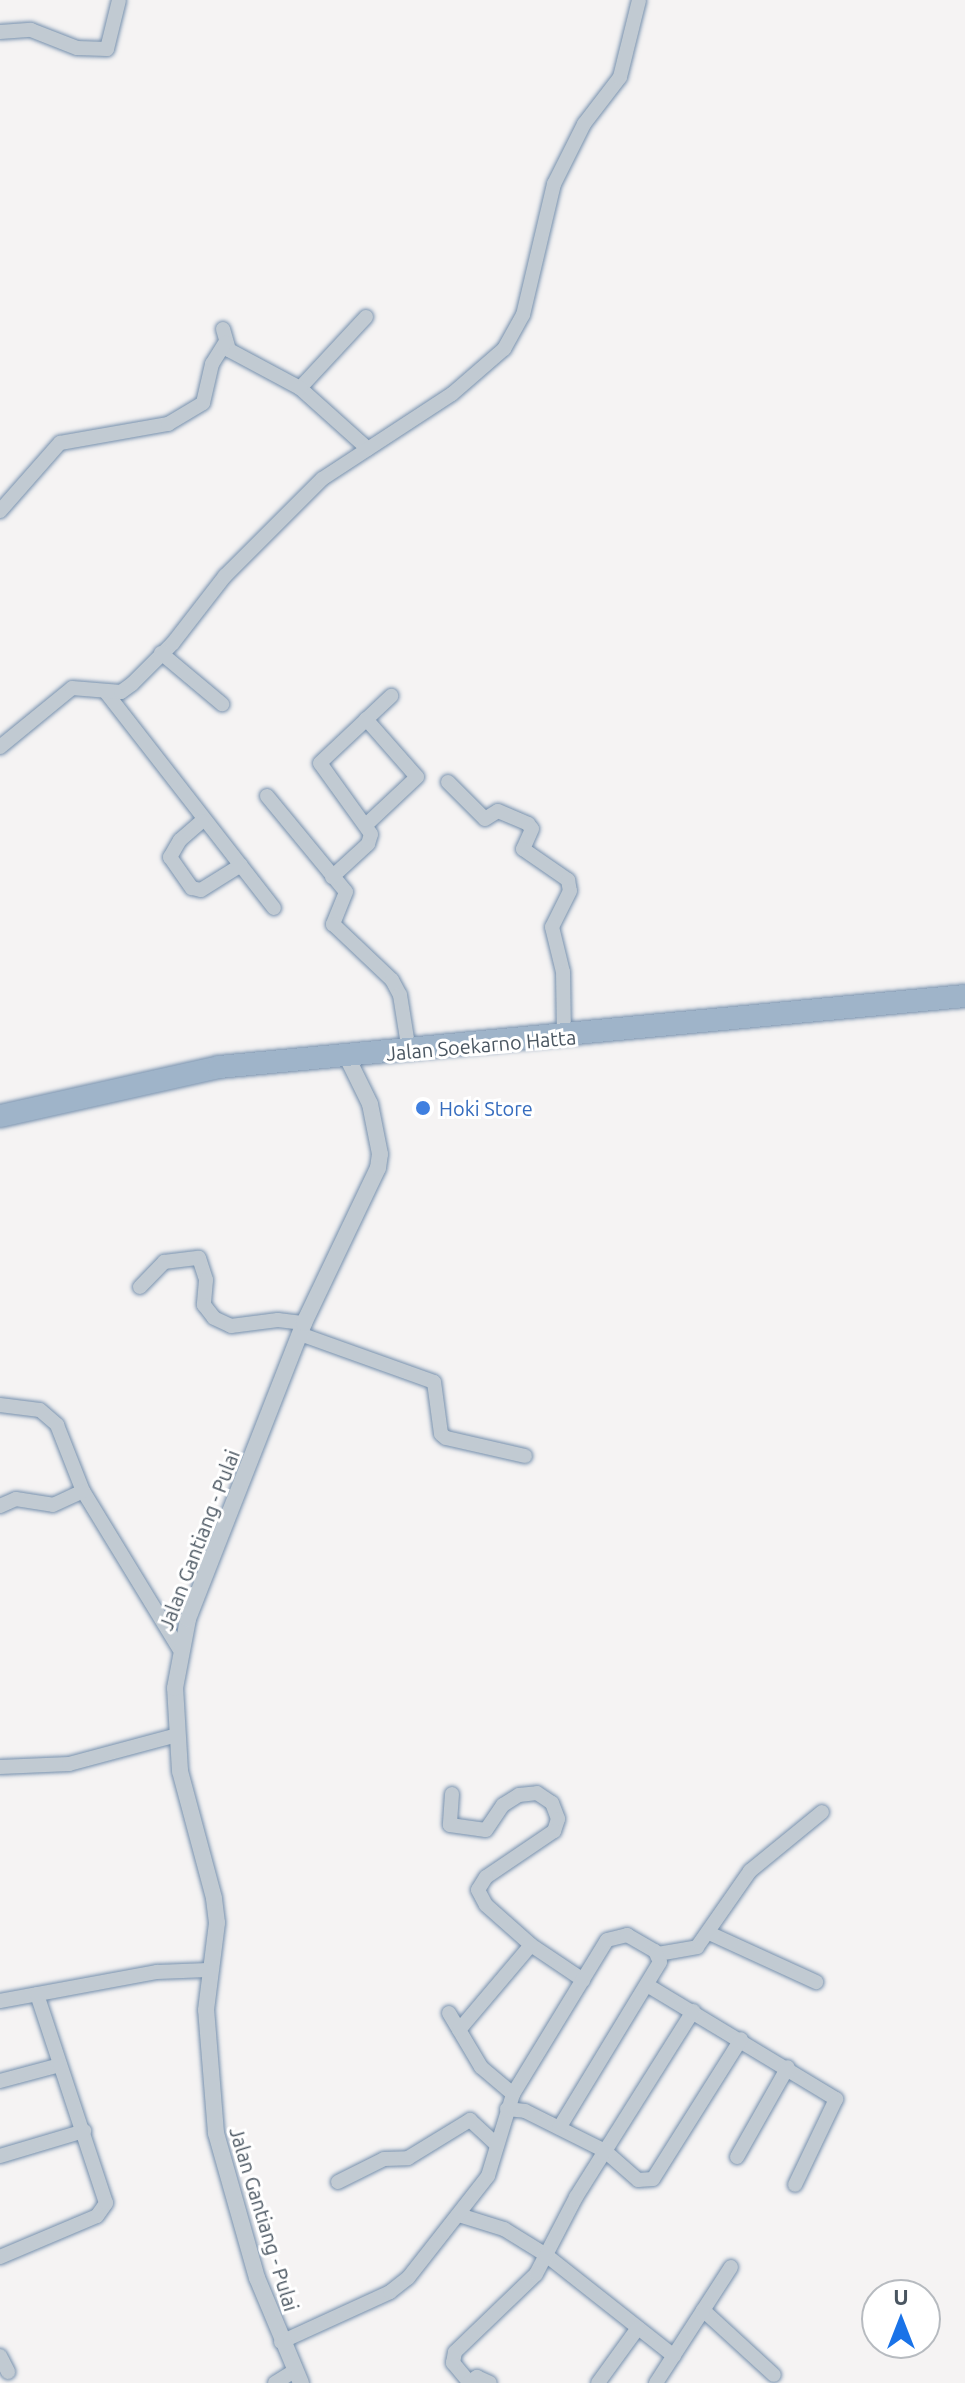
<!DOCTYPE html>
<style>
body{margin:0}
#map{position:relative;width:965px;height:2383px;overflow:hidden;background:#f5f3f3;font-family:Ubuntu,sans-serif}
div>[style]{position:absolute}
.roads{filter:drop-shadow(0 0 2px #7690ad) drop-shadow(0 0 2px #7690ad)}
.minor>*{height:14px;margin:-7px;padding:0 7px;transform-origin:7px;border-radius:7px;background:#c1cad2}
.tertiary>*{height:16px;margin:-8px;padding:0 8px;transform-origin:8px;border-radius:8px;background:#c1cad2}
.trunk>*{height:22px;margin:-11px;padding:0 11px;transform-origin:11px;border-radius:11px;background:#9fb4c9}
.dots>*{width:22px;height:22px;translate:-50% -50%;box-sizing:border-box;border:4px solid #fff;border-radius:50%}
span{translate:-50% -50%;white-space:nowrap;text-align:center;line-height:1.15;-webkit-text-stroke:6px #fff;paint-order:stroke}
.street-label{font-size:20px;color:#4a5661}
.shop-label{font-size:20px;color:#366cbe}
.left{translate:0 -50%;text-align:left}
.north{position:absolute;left:861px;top:2279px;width:80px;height:80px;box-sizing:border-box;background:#fff;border:2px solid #b7bbc0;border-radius:50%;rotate:0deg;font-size:22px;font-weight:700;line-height:32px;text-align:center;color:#4a5661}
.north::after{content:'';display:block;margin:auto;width:28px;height:36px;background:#1a73e8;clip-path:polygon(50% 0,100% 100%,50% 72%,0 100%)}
</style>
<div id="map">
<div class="roads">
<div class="minor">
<i style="left:0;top:32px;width:31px;rotate:-4deg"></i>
<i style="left:31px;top:30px;width:49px;rotate:21.4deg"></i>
<i style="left:77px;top:48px;width:30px;rotate:2deg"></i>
<i style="left:107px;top:49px;width:50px;rotate:-76.2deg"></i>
<i style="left:366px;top:317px;width:97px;rotate:132.9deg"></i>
<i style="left:300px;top:388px;width:91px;rotate:41.9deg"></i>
<i style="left:223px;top:329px;width:22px;rotate:74deg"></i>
<i style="left:229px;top:350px;width:81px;rotate:28.2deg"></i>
<i style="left:0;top:511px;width:91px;rotate:-48.6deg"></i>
<i style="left:60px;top:443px;width:110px;rotate:-10deg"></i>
<i style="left:168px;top:424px;width:41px;rotate:-31deg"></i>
<i style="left:203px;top:403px;width:40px;rotate:-77deg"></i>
<i style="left:212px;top:364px;width:25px;rotate:-58deg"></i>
<i style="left:161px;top:653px;width:80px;rotate:39.9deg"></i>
<i style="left:105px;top:691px;width:275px;rotate:52.1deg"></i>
<i style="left:366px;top:719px;width:77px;rotate:48.7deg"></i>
<i style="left:417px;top:777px;width:67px;rotate:136.8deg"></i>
<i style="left:0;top:747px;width:93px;rotate:-39.3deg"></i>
<i style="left:72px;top:688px;width:49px;rotate:4.7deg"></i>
<i style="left:121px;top:692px;width:14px;rotate:-36deg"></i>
<i style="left:132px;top:684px;width:58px;rotate:-45deg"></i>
<i style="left:173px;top:643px;width:85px;rotate:-52.2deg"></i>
<i style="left:225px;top:576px;width:137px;rotate:-45deg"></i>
<i style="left:322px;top:479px;width:155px;rotate:-33.2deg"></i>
<i style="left:452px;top:394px;width:69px;rotate:-40.9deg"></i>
<i style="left:504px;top:349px;width:39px;rotate:-61deg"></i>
<i style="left:523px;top:315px;width:135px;rotate:-76.7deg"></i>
<i style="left:554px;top:184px;width:67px;rotate:-63.4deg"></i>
<i style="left:584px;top:124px;width:59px;rotate:-52.5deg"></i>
<i style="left:620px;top:77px;width:79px;rotate:-76.1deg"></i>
<i style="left:448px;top:782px;width:52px;rotate:45deg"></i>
<i style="left:485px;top:819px;width:15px;rotate:-32deg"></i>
<i style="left:498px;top:811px;width:33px;rotate:23deg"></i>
<i style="left:528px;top:824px;width:6px;rotate:51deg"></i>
<i style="left:532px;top:829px;width:22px;rotate:114deg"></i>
<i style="left:523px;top:849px;width:55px;rotate:34.6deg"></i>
<i style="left:568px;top:880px;width:11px;rotate:80deg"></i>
<i style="left:570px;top:891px;width:40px;rotate:116.6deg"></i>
<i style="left:552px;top:927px;width:46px;rotate:76.3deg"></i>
<i style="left:563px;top:972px;width:65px;rotate:89.1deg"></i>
<i style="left:267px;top:796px;width:124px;rotate:50.5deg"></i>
<i style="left:346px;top:892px;width:35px;rotate:112deg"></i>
<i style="left:333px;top:924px;width:81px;rotate:43.5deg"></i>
<i style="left:392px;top:980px;width:17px;rotate:62deg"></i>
<i style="left:400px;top:995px;width:57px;rotate:80.9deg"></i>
<i style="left:202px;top:821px;width:29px;rotate:139deg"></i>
<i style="left:180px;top:840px;width:20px;rotate:120deg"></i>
<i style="left:170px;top:857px;width:38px;rotate:55deg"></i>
<i style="left:192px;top:888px;width:9px;rotate:13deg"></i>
<i style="left:201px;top:890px;width:47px;rotate:-32deg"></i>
<i style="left:332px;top:877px;width:49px;rotate:-42.5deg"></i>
<i style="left:368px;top:844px;width:10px;rotate:-73deg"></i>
<i style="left:371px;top:834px;width:87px;rotate:-125.7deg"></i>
<i style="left:320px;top:763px;width:98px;rotate:-43.3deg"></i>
<i style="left:140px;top:1287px;width:35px;rotate:-46deg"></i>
<i style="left:164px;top:1262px;width:35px;rotate:-7deg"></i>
<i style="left:199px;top:1258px;width:23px;rotate:72deg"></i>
<i style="left:206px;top:1280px;width:25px;rotate:95deg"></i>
<i style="left:204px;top:1305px;width:16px;rotate:52deg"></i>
<i style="left:214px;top:1318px;width:19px;rotate:25deg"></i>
<i style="left:231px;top:1326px;width:47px;rotate:-7.3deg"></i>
<i style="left:278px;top:1320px;width:26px;rotate:7deg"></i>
<i style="left:300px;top:1334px;width:142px;rotate:19.7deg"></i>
<i style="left:434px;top:1382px;width:52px;rotate:82.3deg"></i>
<i style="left:441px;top:1434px;width:6px;rotate:39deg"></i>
<i style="left:446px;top:1438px;width:81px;rotate:12.8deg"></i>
<i style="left:0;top:1405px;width:40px;rotate:7.1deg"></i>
<i style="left:40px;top:1410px;width:23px;rotate:41deg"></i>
<i style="left:57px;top:1425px;width:71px;rotate:68.5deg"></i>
<i style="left:83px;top:1491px;width:184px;rotate:58.6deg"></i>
<i style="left:0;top:1506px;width:17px;rotate:-24deg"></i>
<i style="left:16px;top:1499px;width:37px;rotate:9deg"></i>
<i style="left:53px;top:1505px;width:33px;rotate:-25deg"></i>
<i style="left:0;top:1767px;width:69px;rotate:-2.5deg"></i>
<i style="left:69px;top:1764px;width:112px;rotate:-15deg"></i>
<i style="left:452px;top:1794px;width:31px;rotate:94deg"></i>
<i style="left:450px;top:1825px;width:36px;rotate:8deg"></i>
<i style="left:486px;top:1830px;width:30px;rotate:-56deg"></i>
<i style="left:503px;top:1805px;width:19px;rotate:-32deg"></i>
<i style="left:519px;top:1795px;width:18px;rotate:-6deg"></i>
<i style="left:537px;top:1793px;width:18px;rotate:34deg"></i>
<i style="left:552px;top:1803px;width:17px;rotate:69deg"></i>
<i style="left:558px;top:1819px;width:13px;rotate:108deg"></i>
<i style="left:554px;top:1831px;width:82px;rotate:145.9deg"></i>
<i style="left:486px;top:1877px;width:15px;rotate:122deg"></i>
<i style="left:478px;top:1890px;width:17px;rotate:62deg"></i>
<i style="left:486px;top:1905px;width:60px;rotate:41.6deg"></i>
<i style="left:531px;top:1945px;width:63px;rotate:33.9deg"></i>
<i style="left:709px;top:1933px;width:118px;rotate:24.6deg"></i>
<i style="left:658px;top:1954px;width:40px;rotate:-10deg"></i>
<i style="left:697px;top:1947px;width:93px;rotate:-55.1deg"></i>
<i style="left:750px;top:1871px;width:93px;rotate:-39.3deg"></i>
<i style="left:647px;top:1985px;width:221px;rotate:31.1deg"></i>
<i style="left:836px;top:2099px;width:95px;rotate:115.5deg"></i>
<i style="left:0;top:2001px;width:160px;rotate:-10.5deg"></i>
<i style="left:157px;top:1972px;width:51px;rotate:-2.2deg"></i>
<i style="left:449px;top:2013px;width:63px;rotate:59.3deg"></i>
<i style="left:481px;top:2067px;width:42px;rotate:40.2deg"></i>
<i style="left:459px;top:2030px;width:111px;rotate:-49.7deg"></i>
<i style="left:0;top:2081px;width:62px;rotate:-14.9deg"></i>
<i style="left:507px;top:2109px;width:18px;rotate:6deg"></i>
<i style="left:525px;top:2111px;width:89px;rotate:26.6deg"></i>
<i style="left:605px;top:2151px;width:44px;rotate:41.3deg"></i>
<i style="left:638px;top:2180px;width:15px;rotate:-4deg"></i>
<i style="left:653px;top:2179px;width:165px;rotate:-57.8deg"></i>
<i style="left:0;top:2156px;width:88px;rotate:-16.6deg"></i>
<i style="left:737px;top:2157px;width:103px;rotate:-60.5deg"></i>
<i style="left:338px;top:2182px;width:51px;rotate:-26.6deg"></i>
<i style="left:384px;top:2159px;width:24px;rotate:-2deg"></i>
<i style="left:408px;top:2158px;width:73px;rotate:-31.5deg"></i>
<i style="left:470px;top:2120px;width:37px;rotate:43deg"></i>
<i style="left:459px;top:2215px;width:47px;rotate:17.3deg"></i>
<i style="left:504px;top:2229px;width:49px;rotate:31.8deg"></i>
<i style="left:546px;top:2255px;width:163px;rotate:38.3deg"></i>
<i style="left:0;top:2257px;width:105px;rotate:-22.9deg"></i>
<i style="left:97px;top:2216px;width:16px;rotate:-55deg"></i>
<i style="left:106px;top:2203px;width:220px;rotate:-108.3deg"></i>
<i style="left:703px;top:2310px;width:96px;rotate:42.5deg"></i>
<i style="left:281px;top:2342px;width:120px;rotate:-24.6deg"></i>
<i style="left:390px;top:2292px;width:23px;rotate:-38deg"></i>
<i style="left:408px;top:2278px;width:130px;rotate:-51.9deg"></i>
<i style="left:488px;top:2176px;width:86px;rotate:-73deg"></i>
<i style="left:513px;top:2094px;width:180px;rotate:-58.6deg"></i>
<i style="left:607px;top:1940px;width:21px;rotate:-14deg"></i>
<i style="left:627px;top:1935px;width:32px;rotate:30deg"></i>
<i style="left:655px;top:1951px;width:12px;rotate:66deg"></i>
<i style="left:660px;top:1962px;width:194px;rotate:121.3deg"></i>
<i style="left:0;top:2356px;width:18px;rotate:63deg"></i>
<i style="left:469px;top:2382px;width:25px;rotate:-130deg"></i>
<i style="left:453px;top:2363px;width:11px;rotate:-80deg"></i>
<i style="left:455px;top:2352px;width:112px;rotate:-43.9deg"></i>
<i style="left:536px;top:2274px;width:87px;rotate:-62.5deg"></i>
<i style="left:576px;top:2197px;width:220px;rotate:-57.8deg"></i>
<i style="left:275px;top:2383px;width:22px;rotate:-32deg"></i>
<i style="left:468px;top:2383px;width:11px;rotate:-34deg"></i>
<i style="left:477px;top:2377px;width:14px;rotate:25deg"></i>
<i style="left:598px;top:2383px;width:68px;rotate:-54deg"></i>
<i style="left:656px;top:2383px;width:138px;rotate:-57.1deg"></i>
</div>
<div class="tertiary">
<i style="left:301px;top:2383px;width:114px;rotate:-112.7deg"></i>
<i style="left:257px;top:2278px;width:151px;rotate:-105.8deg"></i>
<i style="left:216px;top:2133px;width:123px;rotate:-94.6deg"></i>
<i style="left:206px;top:2010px;width:88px;rotate:-82.8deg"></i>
<i style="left:217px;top:1923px;width:25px;rotate:-97deg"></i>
<i style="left:214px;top:1898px;width:131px;rotate:-105deg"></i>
<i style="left:180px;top:1771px;width:83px;rotate:-93.4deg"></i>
<i style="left:175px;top:1688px;width:70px;rotate:-79.3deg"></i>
<i style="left:188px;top:1619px;width:318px;rotate:-68.6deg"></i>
<i style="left:304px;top:1323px;width:172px;rotate:-64.5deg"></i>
<i style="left:378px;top:1168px;width:14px;rotate:-82deg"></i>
<i style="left:380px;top:1154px;width:51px;rotate:-101.3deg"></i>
<i style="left:370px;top:1104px;width:52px;rotate:-116.1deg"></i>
</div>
<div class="trunk">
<i style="left:0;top:1116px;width:224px;rotate:-12.6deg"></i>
<i style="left:219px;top:1067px;width:749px;rotate:-5.44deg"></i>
</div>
</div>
<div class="dots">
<i style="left:423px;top:1108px;background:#3f7fe0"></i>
</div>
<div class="street-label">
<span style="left:481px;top:1045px;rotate:-5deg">Jalan Soekarno Hatta</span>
<span style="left:199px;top:1540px;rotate:-69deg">Jalan Gantiang - Pulai</span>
<span style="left:264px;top:2219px;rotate:73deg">Jalan Gantiang - Pulai</span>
</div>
<div class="shop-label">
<span class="left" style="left:439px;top:1108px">Hoki Store</span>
</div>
<div class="north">U</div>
</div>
